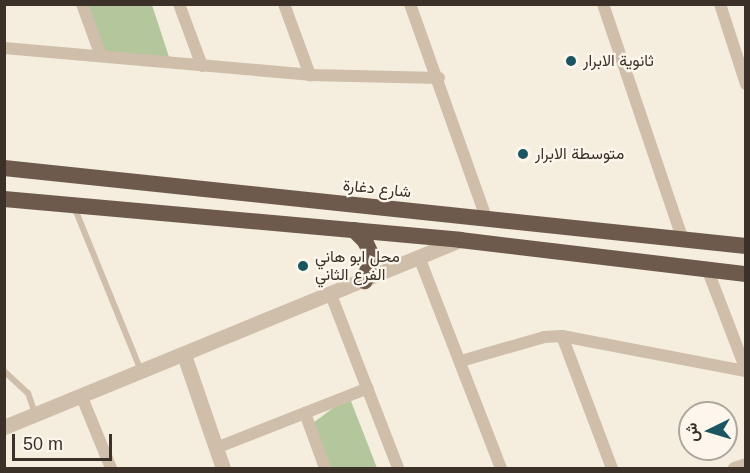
<!DOCTYPE html>
<meta charset="utf-8">
<style>
body{margin:0}
#map{position:relative;width:750px;height:473px;overflow:hidden;background:#f5edde;font-family:Arial,Vazirmatn,sans-serif}
div>[style]{position:absolute}
.green>*{inset:0;background:#b4c69c}
.service>*{height:6px;margin:-3px;padding:0 3px;transform-origin:3px;border-radius:3px;background:#cfbea9}
.minor>*{height:12px;margin:-6px;padding:0 6px;transform-origin:6px;border-radius:6px;background:#cfbea9}
.tertiary>*{height:15px;margin:-7.5px;padding:0 7.5px;transform-origin:7.5px;border-radius:7.5px;background:#cfbea9}
.trunk>*{height:16px;margin:-8px;padding:0 8px;transform-origin:8px;border-radius:8px;background:#6e5a4c}
.dots>*{width:16px;height:16px;translate:-50% -50%;box-sizing:border-box;border:3px solid #fcf6ec;border-radius:50%}
span{translate:-50% -50%;white-space:nowrap;text-align:center;line-height:1.15;-webkit-text-stroke:4.5px #fcf6ec;paint-order:stroke}
.poi-label{font-size:16px;color:#3b3129}
.left{translate:0 -50%;text-align:left}
.street-label{font-size:16px;color:#3b3129}
.frame{position:absolute;inset:0;border:6px solid #3b3129;pointer-events:none}
.north{position:absolute;left:678px;top:401px;width:60px;height:60px;box-sizing:border-box;background:#fcf6ec;border:2px solid #afa79e;border-radius:50%;rotate:265deg;font-size:16px;font-weight:700;line-height:24px;text-align:center;color:#3b3129}
.north::after{content:'';display:block;margin:auto;width:21px;height:27px;background:#1a5561;clip-path:polygon(50% 0,100% 100%,50% 72%,0 100%)}
.scale{position:absolute;left:12px;top:434px;width:100px;height:27px;box-sizing:border-box;border:3px solid #3b3129;border-top:0;padding-left:8px;font-size:18px;line-height:21px;white-space:nowrap;color:#3b3129;-webkit-text-stroke:4px #fcf6ec;paint-order:stroke}
</style>
<div id="map">
<div class="green">
<i style="clip-path:polygon(87px 5px,152px 5px,171px 63px,101px 56px)"></i>
<i style="clip-path:polygon(349px 396px,377px 468px,325px 468px,309px 426px)"></i>
</div>
<div class="service">
<i style="left:75px;top:209px;width:175px;rotate:67.8deg"></i>
<i style="left:4px;top:371px;width:33px;rotate:43deg"></i>
<i style="left:28px;top:393px;width:21px;rotate:71deg"></i>
</div>
<div class="minor">
<i style="left:82px;top:4px;width:55px;rotate:69.9deg"></i>
<i style="left:179px;top:4px;width:66px;rotate:69.6deg"></i>
<i style="left:284px;top:4px;width:76px;rotate:69.9deg"></i>
<i style="left:410px;top:4px;width:227px;rotate:70.4deg"></i>
<i style="left:603px;top:4px;width:246px;rotate:71.3deg"></i>
<i style="left:720px;top:4px;width:84px;rotate:72deg"></i>
<i style="left:4px;top:48px;width:307px;rotate:5deg"></i>
<i style="left:310px;top:75px;width:129px;rotate:1.3deg"></i>
<i style="left:419px;top:257px;width:226px;rotate:68.8deg"></i>
<i style="left:708px;top:271px;width:106px;rotate:69deg"></i>
<i style="left:331px;top:295px;width:186px;rotate:68.8deg"></i>
<i style="left:562px;top:336px;width:141px;rotate:69.3deg"></i>
<i style="left:461px;top:361px;width:86px;rotate:-16.1deg"></i>
<i style="left:544px;top:337px;width:18px;rotate:-3deg"></i>
<i style="left:562px;top:336px;width:187px;rotate:10.8deg"></i>
<i style="left:81px;top:395px;width:79px;rotate:67.7deg"></i>
<i style="left:305px;top:413px;width:59px;rotate:70deg"></i>
<i style="left:216px;top:448px;width:163px;rotate:-21.5deg"></i>
<i style="left:734px;top:468px;width:13px;rotate:-18deg"></i>
</div>
<div class="tertiary">
<i style="left:184px;top:355px;width:120px;rotate:71deg"></i>
<i style="left:4px;top:427px;width:493px;rotate:-22.3deg"></i>
</div>
<div class="trunk">
<i style="left:4px;top:168px;width:746px;rotate:6deg"></i>
<i style="left:4px;top:199px;width:458px;rotate:5.1deg"></i>
<i style="left:460px;top:240px;width:288px;rotate:6.8deg"></i>
<i style="left:354px;top:230px;width:16px;rotate:45deg"></i>
<i style="left:365px;top:241px;width:14px;rotate:65deg"></i>
<i style="left:371px;top:254px;width:28px;rotate:103deg"></i>
</div>
<div class="dots">
<i style="left:571px;top:61px;background:#1a5561"></i>
<i style="left:523px;top:154px;background:#1a5561"></i>
<i style="left:303px;top:266px;background:#1a5561"></i>
</div>
<div class="poi-label">
<span class="left" style="left:583px;top:61px">ثانوية الابرار</span>
<span class="left" style="left:535px;top:154px">متوسطة الابرار</span>
<span class="left" style="left:315px;top:266px">محل ابو هاني<br>الفرع الثاني</span>
</div>
<div class="street-label">
<span style="left:377px;top:189px;rotate:6deg">شارع دغارة</span>
</div>
<div class="frame"></div>
<div class="north">ش</div>
<div class="scale">50 m</div>
</div>
